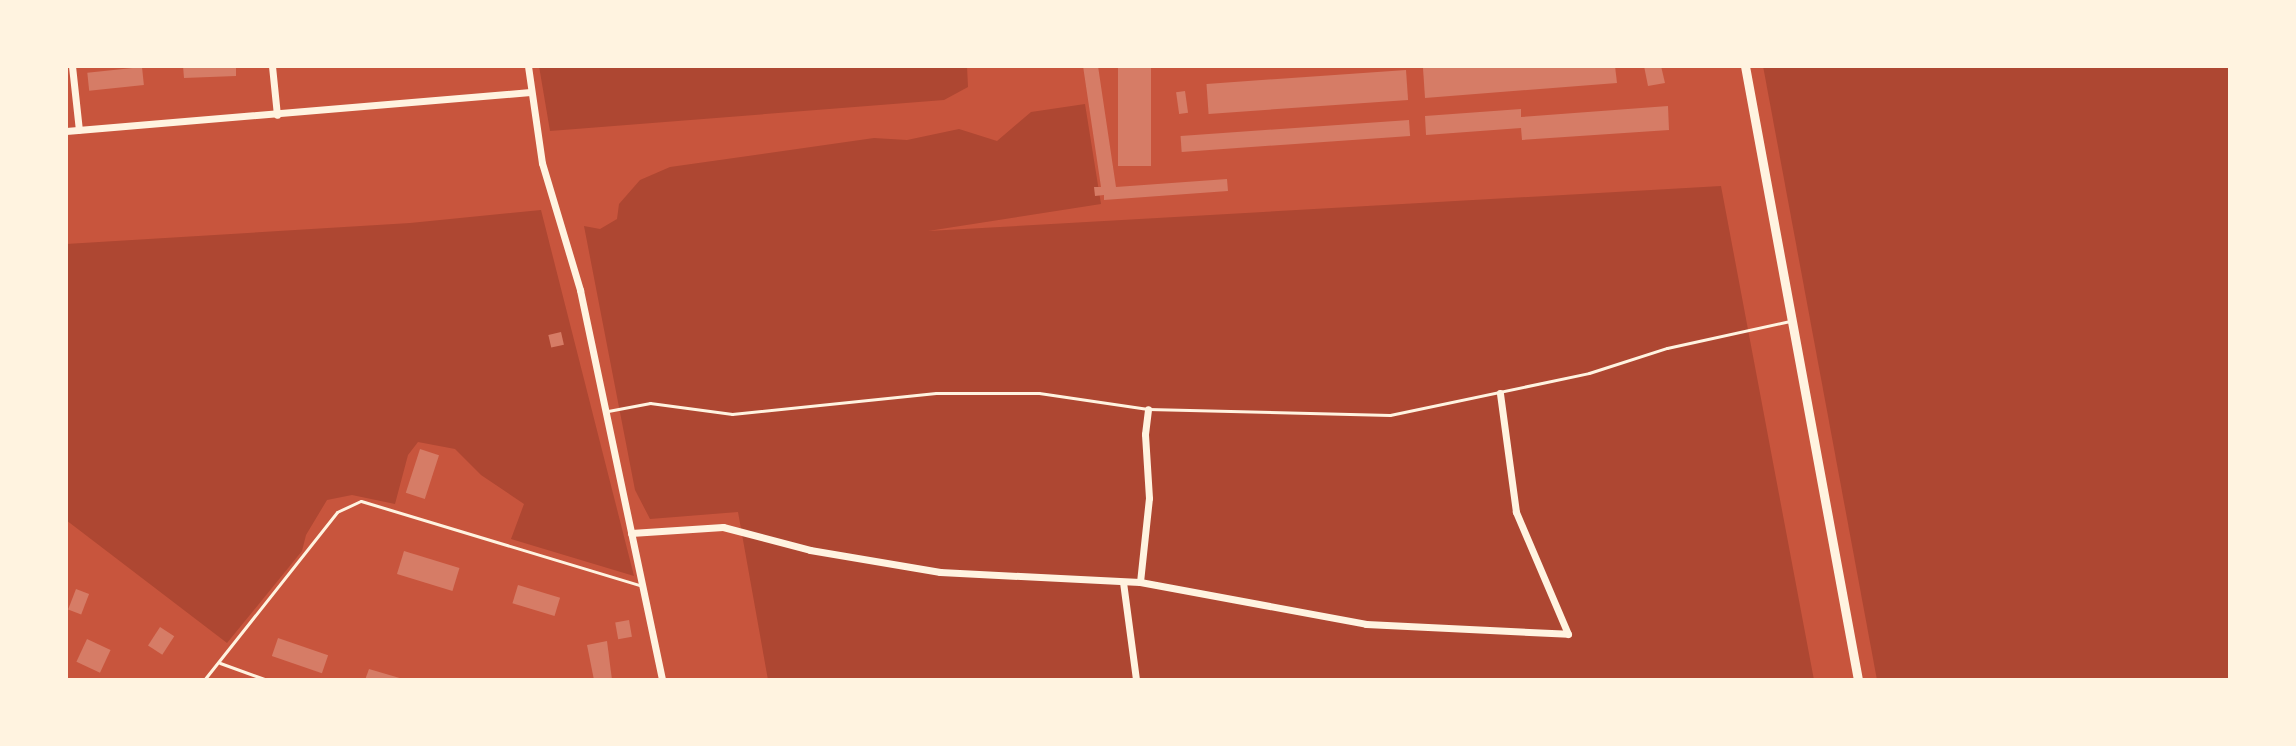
<!DOCTYPE html>
<style>
body{margin:0}
#map{position:relative;width:2296px;height:746px;overflow:hidden;background:#c8553d;font-family:"Source Sans 3",sans-serif}
div>[style]{position:absolute}
.green>*{inset:0;background:#ae4732}
.building>*{inset:0;background:#d67c66;transform-origin:0 0}
.service>*{height:3px;margin:-1.5px;padding:0 1.5px;transform-origin:1.5px;border-radius:1.5px;background:#fff3e0}
.minor>*{height:7px;margin:-3.5px;padding:0 3.5px;transform-origin:3.5px;border-radius:3.5px;background:#fff3e0}
.tertiary>*{height:9px;margin:-4.5px;padding:0 4.5px;transform-origin:4.5px;border-radius:4.5px;background:#fff3e0}
span{translate:-50% -50%;white-space:nowrap;text-align:center;line-height:1.15;-webkit-text-stroke:6px #fff3e0;paint-order:stroke}
.frame{position:absolute;inset:0;border:68px solid #fff3e0;pointer-events:none}
</style>
<div id="map">
<div class="green">
<i style="clip-path:polygon(539px 66px,967px 66px,968px 87px,944px 100px,550px 131px)"></i>
<i style="clip-path:polygon(1763px 66px,2230px 66px,2230px 680px,1877px 680px)"></i>
<i style="clip-path:polygon(1085px 104px,1101px 204px,928px 231px,1721px 186px,1814px 680px,768px 680px,738px 512px,650px 519px,635px 490px,584px 226px,600px 229px,617px 219px,619px 204px,640px 180px,670px 167px,874px 138px,907px 140px,959px 129px,997px 141px,1031px 112px)"></i>
<i style="clip-path:polygon(541px 210px,634px 576px,511px 539px,524px 504px,481px 475px,455px 449px,418px 442px,408px 455px,395px 504px,352px 495px,327px 500px,306px 535px,302px 551px,227px 643px,66px 520px,66px 244px,410px 223px)"></i>
</div>
<div class="building">
<i style="clip-path:polygon(183px 66px,236px 66px,236px 76px,184px 78px)"></i>
<i style="clip-path:polygon(1083px 66px,1098px 66px,1116px 187px,1227px 179px,1228px 191px,1104px 200px,1104px 195px,1095px 196px,1094px 187px,1101px 187px)"></i>
<i style="left:1118px;top:66px;width:33px;height:100px"></i>
<i style="clip-path:polygon(1446px 66px,1615px 66px,1617px 83px,1425px 98px,1423px 68px)"></i>
<i style="clip-path:polygon(1644px 66px,1661px 66px,1665px 83px,1648px 86px)"></i>
<i style="left:142px;top:67px;width:18px;height:55px;rotate:84deg"></i>
<i style="left:1406px;top:70px;width:30px;height:200px;rotate:86deg"></i>
<i style="left:1185px;top:91px;width:22px;height:9px;rotate:82deg"></i>
<i style="clip-path:polygon(1668px 106px,1669px 130px,1522px 140px,1521px 128px,1426px 135px,1425px 116px,1521px 109px,1521px 117px)"></i>
<i style="left:1409px;top:120px;width:16px;height:229px;rotate:86deg"></i>
<i style="left:561px;top:332px;width:13px;height:13px;rotate:77deg"></i>
<i style="left:420px;top:449px;width:20px;height:46px;rotate:18deg"></i>
<i style="left:404px;top:551px;width:58px;height:24px;rotate:17deg"></i>
<i style="left:518px;top:585px;width:44px;height:19px;rotate:17deg"></i>
<i style="left:76px;top:589px;width:14px;height:22px;rotate:21deg"></i>
<i style="left:629px;top:620px;width:17px;height:14px;rotate:80deg"></i>
<i style="left:160px;top:627px;width:17px;height:22px;rotate:33deg"></i>
<i style="left:278px;top:638px;width:53px;height:19px;rotate:19deg"></i>
<i style="left:87px;top:639px;width:26px;height:25px;rotate:25deg"></i>
<i style="clip-path:polygon(607px 641px,612px 680px,594px 680px,587px 645px)"></i>
<i style="clip-path:polygon(369px 669px,403px 679px,403px 680px,365px 680px)"></i>
</div>
<div class="service">
<i style="left:608px;top:411px;width:43px;rotate:-10.8deg"></i>
<i style="left:650px;top:403px;width:83px;rotate:7.6deg"></i>
<i style="left:732px;top:414px;width:205px;rotate:-5.9deg"></i>
<i style="left:936px;top:393px;width:103px"></i>
<i style="left:1039px;top:393px;width:110px;rotate:8.4deg"></i>
<i style="left:1148px;top:409px;width:242px;rotate:1.4deg"></i>
<i style="left:1390px;top:415px;width:203px;rotate:-11.9deg"></i>
<i style="left:1589px;top:373px;width:82px;rotate:-17.8deg"></i>
<i style="left:1667px;top:348px;width:126px;rotate:-12.4deg"></i>
<i style="left:220px;top:663px;width:50px;rotate:19.9deg"></i>
<i style="left:204px;top:680px;width:214px;rotate:-51.6deg"></i>
<i style="left:337px;top:512px;width:26px;rotate:-25deg"></i>
<i style="left:361px;top:501px;width:291px;rotate:16.8deg"></i>
</div>
<div class="minor">
<i style="left:72px;top:66px;width:64px;rotate:83.8deg"></i>
<i style="left:272px;top:66px;width:49px;rotate:84.2deg"></i>
<i style="left:528px;top:66px;width:98px;rotate:81.8deg"></i>
<i style="left:542px;top:163px;width:133px;rotate:73.3deg"></i>
<i style="left:580px;top:290px;width:399px;rotate:78.1deg"></i>
<i style="left:66px;top:131px;width:466px;rotate:-4.8deg"></i>
<i style="left:631px;top:533px;width:92px;rotate:-3.7deg"></i>
<i style="left:723px;top:527px;width:90px;rotate:14.8deg"></i>
<i style="left:810px;top:550px;width:132px;rotate:9.6deg"></i>
<i style="left:940px;top:572px;width:200px;rotate:2.9deg"></i>
<i style="left:1140px;top:582px;width:230px;rotate:10.5deg"></i>
<i style="left:1366px;top:624px;width:202px;rotate:2.8deg"></i>
<i style="left:1568px;top:634px;width:133px;rotate:-113.1deg"></i>
<i style="left:1516px;top:512px;width:120px;rotate:-97.7deg"></i>
<i style="left:1123px;top:582px;width:99px;rotate:82.4deg"></i>
<i style="left:1140px;top:582px;width:84px;rotate:-83.9deg"></i>
<i style="left:1149px;top:498px;width:64px;rotate:-93.6deg"></i>
<i style="left:1145px;top:434px;width:25px;rotate:-83deg"></i>
</div>
<div class="tertiary">
<i style="left:1745px;top:66px;width:624px;rotate:79.57deg"></i>
</div>
<div class="frame"></div>
</div>
